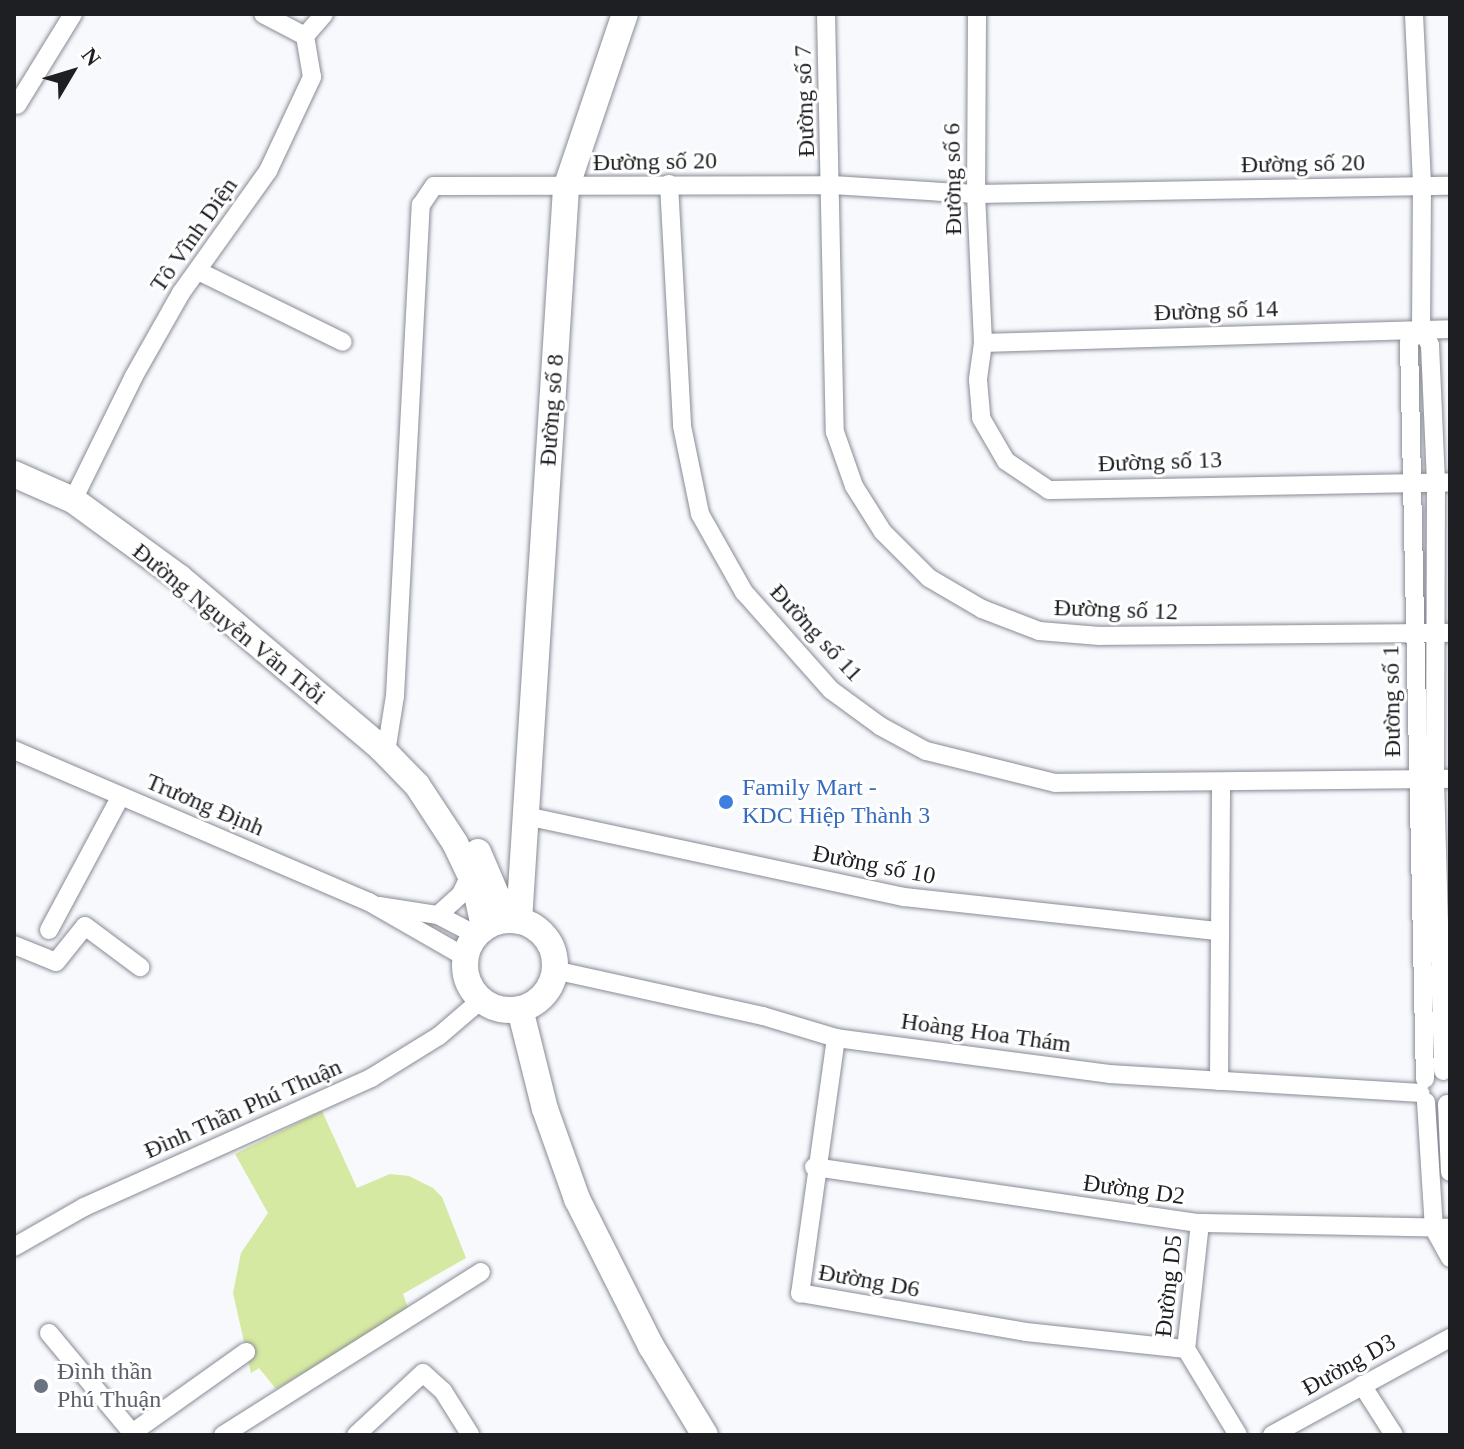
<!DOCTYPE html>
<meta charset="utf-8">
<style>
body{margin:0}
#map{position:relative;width:1464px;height:1449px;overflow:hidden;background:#f7f9fd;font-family:Georgia,serif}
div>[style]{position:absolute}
.green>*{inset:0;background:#d6e9a2}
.roads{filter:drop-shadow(0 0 2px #888b94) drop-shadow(0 0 2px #888b94)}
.street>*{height:18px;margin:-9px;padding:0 9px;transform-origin:9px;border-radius:9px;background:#fff}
.secondary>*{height:26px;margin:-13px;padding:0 13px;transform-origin:13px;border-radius:13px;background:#fff}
.secondary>.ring{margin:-13px;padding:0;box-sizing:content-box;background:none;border:26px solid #fff;border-radius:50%}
.dots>*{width:22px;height:22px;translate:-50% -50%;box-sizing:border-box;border:4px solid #fff;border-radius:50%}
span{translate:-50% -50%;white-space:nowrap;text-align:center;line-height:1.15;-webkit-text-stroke:6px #fff;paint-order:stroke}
.street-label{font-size:24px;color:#1e1f23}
.shop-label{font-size:24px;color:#366cbe}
.left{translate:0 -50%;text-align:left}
.worship-label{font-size:24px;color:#5b616d}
.frame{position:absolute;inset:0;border:16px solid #1e1f23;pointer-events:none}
.north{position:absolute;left:32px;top:32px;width:80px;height:80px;-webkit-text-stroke:6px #fff;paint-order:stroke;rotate:52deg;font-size:22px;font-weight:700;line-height:32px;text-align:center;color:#1e1f23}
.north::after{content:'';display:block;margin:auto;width:28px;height:36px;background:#1e1f23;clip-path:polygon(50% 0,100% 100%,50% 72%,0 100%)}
</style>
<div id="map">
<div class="green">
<i style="clip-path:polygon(322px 1111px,357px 1188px,390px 1174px,409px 1176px,433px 1188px,442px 1197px,466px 1258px,403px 1294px,409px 1311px,276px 1389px,259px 1368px,251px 1373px,233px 1293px,241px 1253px,268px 1213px,235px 1154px)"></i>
</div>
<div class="roads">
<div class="street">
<i style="left:826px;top:14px;width:418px;rotate:88.8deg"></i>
<i style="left:835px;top:432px;width:57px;rotate:70.6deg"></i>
<i style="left:854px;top:486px;width:54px;rotate:57.8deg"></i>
<i style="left:883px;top:532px;width:65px;rotate:45deg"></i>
<i style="left:929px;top:578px;width:61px;rotate:30.3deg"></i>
<i style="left:982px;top:609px;width:61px;rotate:21.1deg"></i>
<i style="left:1039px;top:631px;width:61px;rotate:4.7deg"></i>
<i style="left:1100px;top:636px;width:350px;rotate:-0.5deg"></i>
<i style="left:977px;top:14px;width:180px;rotate:90.3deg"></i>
<i style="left:976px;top:194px;width:149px;rotate:87.3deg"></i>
<i style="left:983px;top:343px;width:37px;rotate:98deg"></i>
<i style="left:978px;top:380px;width:38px;rotate:85deg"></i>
<i style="left:981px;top:418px;width:50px;rotate:59.8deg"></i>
<i style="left:1006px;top:461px;width:52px;rotate:34deg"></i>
<i style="left:1049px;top:490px;width:401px;rotate:-1.1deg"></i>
<i style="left:1414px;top:14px;width:172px;rotate:87.3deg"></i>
<i style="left:1422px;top:186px;width:142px;rotate:90.4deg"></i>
<i style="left:1421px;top:328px;width:19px;rotate:62deg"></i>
<i style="left:1430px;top:345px;width:138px;rotate:87.5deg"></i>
<i style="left:1436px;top:483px;width:297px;rotate:90.2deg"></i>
<i style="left:1435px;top:780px;width:291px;rotate:88.4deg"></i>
<i style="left:305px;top:36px;width:29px;rotate:-49deg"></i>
<i style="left:17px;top:105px;width:107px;rotate:-58.4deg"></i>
<i style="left:669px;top:184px;width:242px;rotate:86.9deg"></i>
<i style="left:682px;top:426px;width:90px;rotate:78.4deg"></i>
<i style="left:700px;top:514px;width:90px;rotate:60.6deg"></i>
<i style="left:744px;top:592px;width:131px;rotate:48.4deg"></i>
<i style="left:831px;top:690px;width:61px;rotate:36.3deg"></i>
<i style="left:880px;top:726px;width:52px;rotate:28.5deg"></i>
<i style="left:926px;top:751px;width:133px;rotate:13.9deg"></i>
<i style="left:1055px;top:783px;width:395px;rotate:-0.6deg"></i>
<i style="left:198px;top:271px;width:161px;rotate:26.1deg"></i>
<i style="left:1421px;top:328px;width:18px;rotate:131deg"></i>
<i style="left:1409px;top:342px;width:737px;rotate:88.76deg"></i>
<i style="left:983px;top:343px;width:467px;rotate:-1.7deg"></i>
<i style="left:73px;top:500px;width:138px;rotate:-63.8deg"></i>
<i style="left:134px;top:376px;width:95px;rotate:-60.5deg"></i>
<i style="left:181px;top:293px;width:150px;rotate:-54.5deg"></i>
<i style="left:268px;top:171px;width:104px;rotate:-64.9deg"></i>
<i style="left:312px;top:77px;width:42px;rotate:-99.7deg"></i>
<i style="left:305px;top:36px;width:47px;rotate:-152.4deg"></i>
<i style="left:14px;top:750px;width:386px;rotate:23.2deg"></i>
<i style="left:369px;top:902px;width:111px;rotate:29.8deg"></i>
<i style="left:386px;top:752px;width:57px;rotate:-80.9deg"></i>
<i style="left:395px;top:696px;width:492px;rotate:-87deg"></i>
<i style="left:421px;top:205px;width:23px;rotate:-56deg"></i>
<i style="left:434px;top:186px;width:398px;rotate:-0.1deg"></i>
<i style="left:832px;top:185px;width:144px;rotate:3.6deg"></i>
<i style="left:976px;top:194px;width:474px;rotate:-1deg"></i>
<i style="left:526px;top:816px;width:387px;rotate:12.1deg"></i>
<i style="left:904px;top:897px;width:317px;rotate:6.2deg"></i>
<i style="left:379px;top:906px;width:60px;rotate:8.7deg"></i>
<i style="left:438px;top:915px;width:43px;rotate:27.8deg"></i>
<i style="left:438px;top:915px;width:31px;rotate:-42deg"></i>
<i style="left:461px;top:894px;width:21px;rotate:-65deg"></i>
<i style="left:49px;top:930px;width:152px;rotate:-61.8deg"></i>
<i style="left:14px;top:945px;width:45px;rotate:22deg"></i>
<i style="left:56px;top:962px;width:46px;rotate:-51.1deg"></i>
<i style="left:85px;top:926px;width:69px;rotate:36.7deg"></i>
<i style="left:554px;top:970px;width:214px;rotate:12.4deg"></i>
<i style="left:763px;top:1016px;width:76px;rotate:16.8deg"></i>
<i style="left:836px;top:1038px;width:276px;rotate:7.5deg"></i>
<i style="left:1110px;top:1074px;width:311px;rotate:3.5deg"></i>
<i style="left:836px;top:1038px;width:258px;rotate:98deg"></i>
<i style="left:800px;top:1293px;width:229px;rotate:9.8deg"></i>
<i style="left:1026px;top:1332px;width:161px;rotate:6.1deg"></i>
<i style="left:1219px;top:1081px;width:296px;rotate:-89.6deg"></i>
<i style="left:1426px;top:1102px;width:127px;rotate:86.4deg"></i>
<i style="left:1434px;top:1229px;width:33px;rotate:61deg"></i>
<i style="left:1447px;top:1104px;width:68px;rotate:87.5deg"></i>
<i style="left:814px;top:1167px;width:390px;rotate:8.3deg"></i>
<i style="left:1200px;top:1223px;width:250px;rotate:1.1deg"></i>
<i style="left:1200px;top:1223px;width:127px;rotate:96.3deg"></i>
<i style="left:1186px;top:1349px;width:100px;rotate:58.8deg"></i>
<i style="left:14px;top:1247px;width:81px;rotate:-29.7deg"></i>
<i style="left:84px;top:1207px;width:315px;rotate:-24.2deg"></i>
<i style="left:371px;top:1078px;width:80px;rotate:-31.7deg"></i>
<i style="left:439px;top:1036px;width:55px;rotate:-40.6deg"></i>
<i style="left:49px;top:1333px;width:133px;rotate:50.2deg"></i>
<i style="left:1362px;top:1385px;width:59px;rotate:57.4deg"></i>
<i style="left:132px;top:1433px;width:140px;rotate:-35.4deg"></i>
<i style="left:223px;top:1435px;width:305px;rotate:-32.3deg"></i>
<i style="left:356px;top:1435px;width:91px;rotate:-42.8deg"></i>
<i style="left:423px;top:1373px;width:27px;rotate:42deg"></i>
<i style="left:443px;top:1391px;width:51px;rotate:57.9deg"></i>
<i style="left:1272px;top:1435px;width:203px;rotate:-28.6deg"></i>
</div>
<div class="secondary">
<i style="left:14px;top:474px;width:64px;rotate:23.8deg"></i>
<i style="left:73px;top:500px;width:132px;rotate:36.1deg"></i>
<i style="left:180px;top:578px;width:263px;rotate:40.2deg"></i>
<i style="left:381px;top:748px;width:52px;rotate:45.8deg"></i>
<i style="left:417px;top:785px;width:69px;rotate:56.8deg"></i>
<i style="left:455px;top:843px;width:47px;rotate:64.5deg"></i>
<i style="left:475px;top:885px;width:43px;rotate:77.9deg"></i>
<i style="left:478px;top:852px;width:74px;rotate:66.9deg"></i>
<i class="ring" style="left:465px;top:920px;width:64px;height:64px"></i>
<i style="left:519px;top:921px;width:735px;rotate:-86.33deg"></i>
<i style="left:566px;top:188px;width:184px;rotate:-71.3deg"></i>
<i style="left:520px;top:1009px;width:103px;rotate:76deg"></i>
<i style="left:545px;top:1109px;width:96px;rotate:70.4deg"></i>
<i style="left:577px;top:1199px;width:165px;rotate:63.3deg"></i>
<i style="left:651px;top:1346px;width:104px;rotate:58.8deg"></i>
</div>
</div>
<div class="dots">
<i style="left:726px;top:802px;background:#3f7fe0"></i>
<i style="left:41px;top:1386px;background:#6b7280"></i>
</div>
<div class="street-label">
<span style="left:805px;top:101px;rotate:-92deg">Đường số 7</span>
<span style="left:655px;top:162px;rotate:-1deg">Đường số 20</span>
<span style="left:1303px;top:164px;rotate:-1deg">Đường số 20</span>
<span style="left:953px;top:179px;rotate:-91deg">Đường số 6</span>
<span style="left:194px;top:235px;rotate:-55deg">Tô Vĩnh Diện</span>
<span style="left:1216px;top:311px;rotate:-2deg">Đường số 14</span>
<span style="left:552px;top:410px;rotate:-86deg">Đường số 8</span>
<span style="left:1160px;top:462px;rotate:-2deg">Đường số 13</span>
<span style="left:1116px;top:610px;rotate:2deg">Đường số 12</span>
<span style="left:229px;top:624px;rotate:39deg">Đường Nguyễn Văn Trỗi</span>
<span style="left:816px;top:633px;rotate:47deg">Đường số 11</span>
<span style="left:1392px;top:701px;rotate:-91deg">Đường số 1</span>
<span style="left:205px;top:805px;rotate:23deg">Trương Định</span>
<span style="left:874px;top:865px;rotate:11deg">Đường số 10</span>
<span style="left:986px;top:1033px;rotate:8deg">Hoàng Hoa Thám</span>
<span style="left:243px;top:1109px;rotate:-24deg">Đình Thần Phú Thuận</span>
<span style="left:1134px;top:1190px;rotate:8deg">Đường D2</span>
<span style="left:869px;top:1281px;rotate:10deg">Đường D6</span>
<span style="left:1169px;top:1286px;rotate:-84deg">Đường D5</span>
<span style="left:1349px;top:1365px;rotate:-29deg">Đường D3</span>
</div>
<div class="shop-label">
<span class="left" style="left:742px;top:802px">Family Mart -<br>KDC Hiệp Thành 3</span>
</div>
<div class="worship-label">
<span class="left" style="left:57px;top:1386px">Đình thần<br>Phú Thuận</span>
</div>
<div class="frame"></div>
<div class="north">N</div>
</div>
